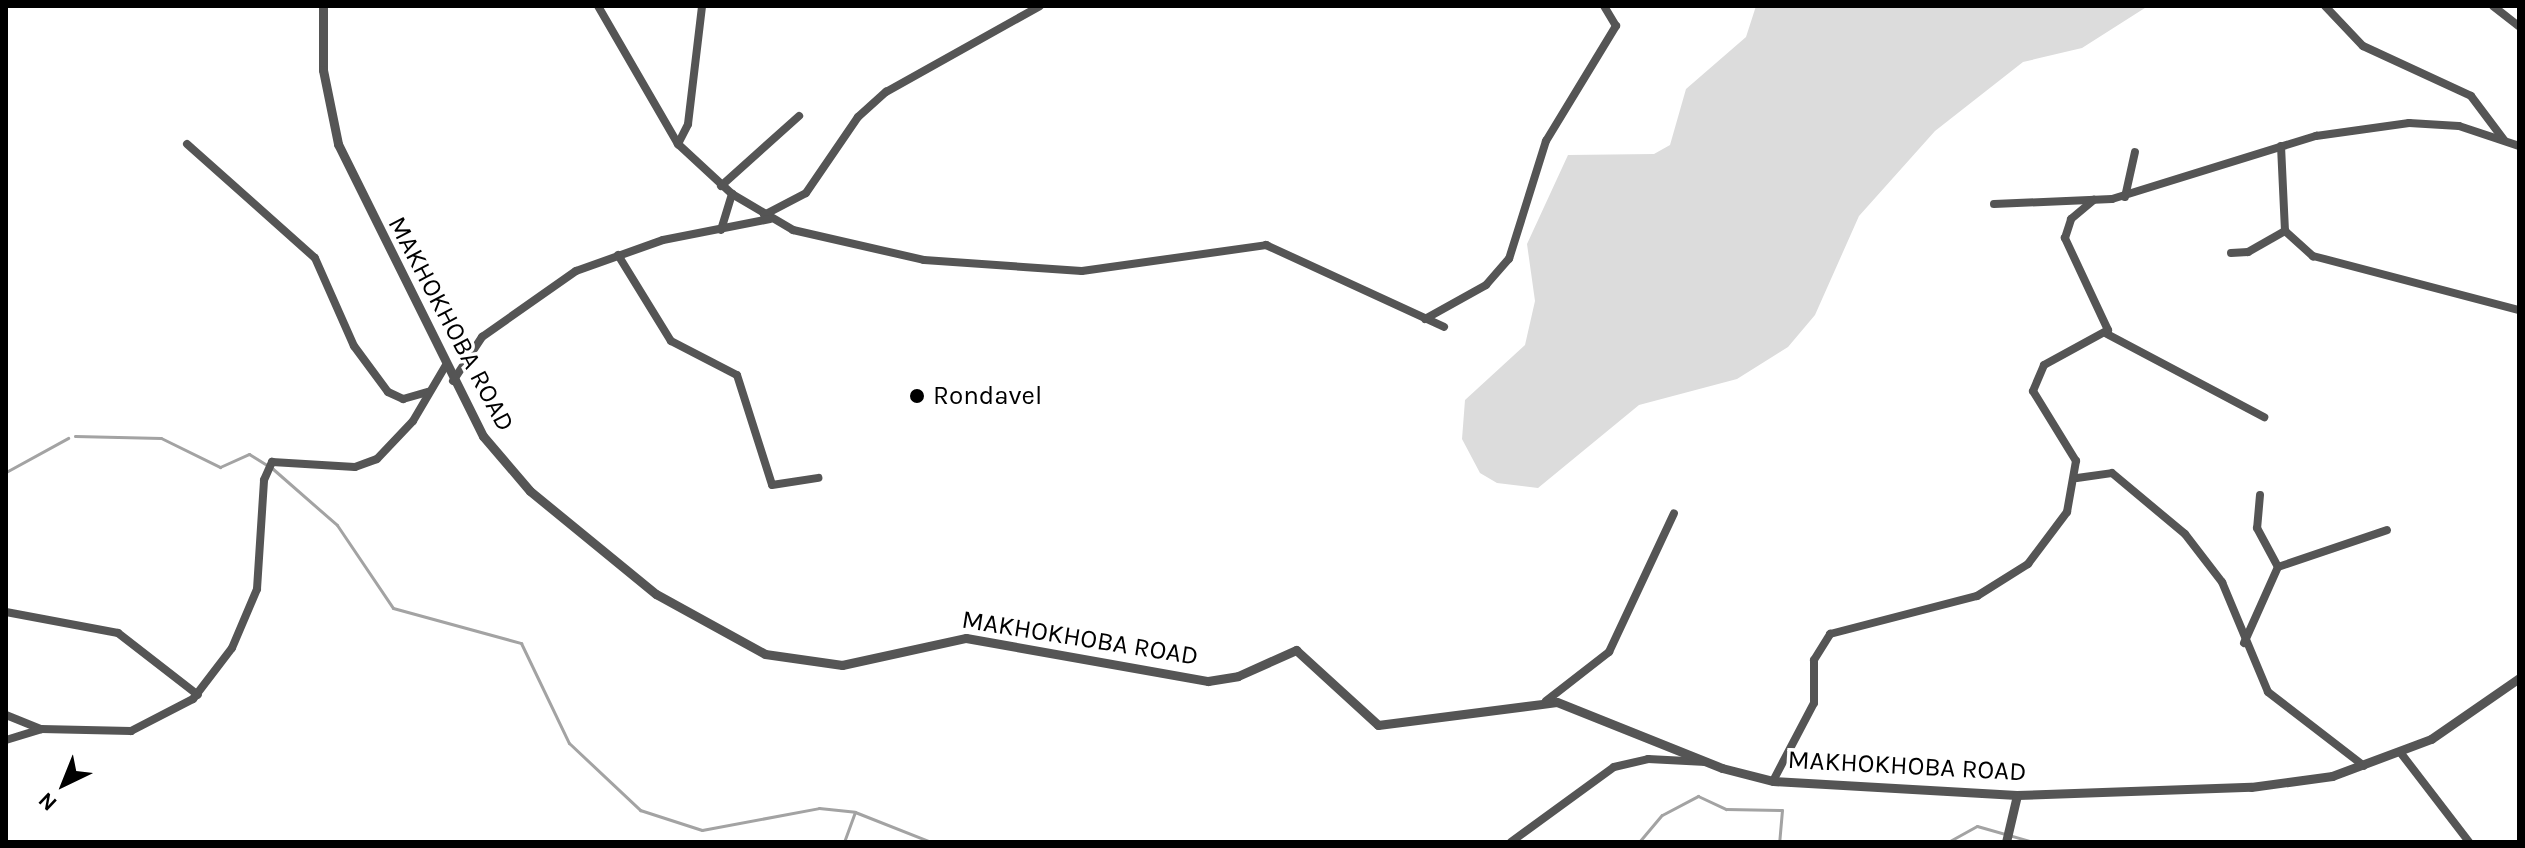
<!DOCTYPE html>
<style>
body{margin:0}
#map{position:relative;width:2525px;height:848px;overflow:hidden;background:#fff;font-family:Karla,sans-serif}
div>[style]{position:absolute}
.green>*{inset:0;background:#dcdcdc}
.stream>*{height:3px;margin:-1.5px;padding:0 1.5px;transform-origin:1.5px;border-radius:1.5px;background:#a3a3a3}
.minor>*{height:8px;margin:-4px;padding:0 4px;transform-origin:4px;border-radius:4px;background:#555}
.tertiary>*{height:9px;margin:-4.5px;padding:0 4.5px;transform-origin:4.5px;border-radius:4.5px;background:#555}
.dots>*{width:22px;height:22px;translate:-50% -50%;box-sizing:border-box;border:4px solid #fff;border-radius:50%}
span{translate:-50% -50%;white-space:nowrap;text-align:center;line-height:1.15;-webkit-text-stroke:7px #fff;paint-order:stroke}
.street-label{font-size:26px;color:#000}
.poi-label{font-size:26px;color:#000}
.left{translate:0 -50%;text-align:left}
.frame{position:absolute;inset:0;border:8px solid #000;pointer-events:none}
.north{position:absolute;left:24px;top:744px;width:80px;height:80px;-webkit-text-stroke:6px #fff;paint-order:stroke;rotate:223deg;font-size:22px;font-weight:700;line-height:32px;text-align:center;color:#000}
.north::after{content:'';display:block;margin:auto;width:28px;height:36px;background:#000;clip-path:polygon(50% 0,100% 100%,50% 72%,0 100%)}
</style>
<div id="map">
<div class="green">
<i style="clip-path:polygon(1756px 6px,2148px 6px,2082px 48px,2023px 62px,1935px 131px,1859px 216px,1815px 315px,1788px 347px,1737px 379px,1639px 405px,1538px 488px,1497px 483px,1480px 473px,1462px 439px,1465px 400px,1525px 345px,1535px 301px,1527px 244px,1568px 155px,1654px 154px,1670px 145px,1686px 89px,1746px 37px)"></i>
</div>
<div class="stream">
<i style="left:75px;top:436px;width:86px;rotate:1.3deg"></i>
<i style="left:161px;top:438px;width:66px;rotate:26.2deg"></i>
<i style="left:220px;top:467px;width:32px;rotate:-24deg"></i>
<i style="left:249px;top:454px;width:28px;rotate:32deg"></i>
<i style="left:273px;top:469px;width:85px;rotate:41.2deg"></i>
<i style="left:337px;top:525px;width:100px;rotate:56deg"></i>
<i style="left:393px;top:608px;width:133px;rotate:15.3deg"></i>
<i style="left:521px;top:643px;width:111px;rotate:64.4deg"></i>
<i style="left:569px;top:743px;width:98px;rotate:43.3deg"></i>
<i style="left:640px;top:810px;width:65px;rotate:17.9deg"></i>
<i style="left:702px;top:830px;width:119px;rotate:-10.6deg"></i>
<i style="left:819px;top:808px;width:36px;rotate:6deg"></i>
<i style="left:855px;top:812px;width:82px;rotate:21.5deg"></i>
<i style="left:6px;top:472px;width:71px;rotate:-28.7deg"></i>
<i style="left:844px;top:842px;width:32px;rotate:-70deg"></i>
<i style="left:1639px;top:842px;width:35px;rotate:-50deg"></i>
<i style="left:1662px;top:815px;width:41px;rotate:-27.8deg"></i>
<i style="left:1698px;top:796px;width:31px;rotate:25deg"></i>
<i style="left:1726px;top:809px;width:56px;rotate:1deg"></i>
<i style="left:1782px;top:810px;width:32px;rotate:95deg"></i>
<i style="left:1948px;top:842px;width:33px;rotate:-29deg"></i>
<i style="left:1977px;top:826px;width:58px;rotate:15.9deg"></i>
</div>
<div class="minor">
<i style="left:598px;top:6px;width:160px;rotate:59.9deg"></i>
<i style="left:678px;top:144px;width:74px;rotate:42.8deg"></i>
<i style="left:732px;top:194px;width:71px;rotate:30.5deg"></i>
<i style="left:793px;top:230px;width:134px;rotate:12.9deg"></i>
<i style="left:924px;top:260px;width:158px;rotate:4deg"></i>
<i style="left:1082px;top:271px;width:186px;rotate:-8deg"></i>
<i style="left:1266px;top:245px;width:196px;rotate:24.7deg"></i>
<i style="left:2325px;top:6px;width:55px;rotate:46.5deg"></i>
<i style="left:2363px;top:46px;width:119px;rotate:24.8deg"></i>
<i style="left:2471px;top:96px;width:55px;rotate:53.1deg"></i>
<i style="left:2493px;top:6px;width:33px;rotate:38deg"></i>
<i style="left:187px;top:144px;width:171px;rotate:41.7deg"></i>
<i style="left:315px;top:258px;width:96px;rotate:66.1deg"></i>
<i style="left:354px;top:346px;width:57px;rotate:53.5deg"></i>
<i style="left:388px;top:392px;width:17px;rotate:25deg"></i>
<i style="left:403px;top:399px;width:26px;rotate:-16deg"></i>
<i style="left:678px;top:144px;width:22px;rotate:-63deg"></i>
<i style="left:688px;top:124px;width:119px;rotate:-83.2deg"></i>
<i style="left:2281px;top:146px;width:85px;rotate:87.3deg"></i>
<i style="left:2285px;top:231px;width:38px;rotate:42deg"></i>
<i style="left:2313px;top:256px;width:213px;rotate:14.7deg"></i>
<i style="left:721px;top:186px;width:105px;rotate:-41.9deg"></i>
<i style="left:2125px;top:197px;width:46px;rotate:-77.5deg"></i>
<i style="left:1994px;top:204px;width:118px;rotate:-2.4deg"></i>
<i style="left:2112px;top:199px;width:214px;rotate:-17.2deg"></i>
<i style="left:2316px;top:136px;width:94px;rotate:-8deg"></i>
<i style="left:2409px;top:123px;width:50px;rotate:3.4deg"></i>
<i style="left:2459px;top:126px;width:63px;rotate:18.4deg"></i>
<i style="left:764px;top:215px;width:47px;rotate:-27.6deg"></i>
<i style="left:806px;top:193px;width:92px;rotate:-55.6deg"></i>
<i style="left:858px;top:117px;width:38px;rotate:-42deg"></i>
<i style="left:886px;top:92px;width:176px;rotate:-29.2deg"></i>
<i style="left:721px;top:230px;width:38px;rotate:-73deg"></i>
<i style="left:2231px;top:253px;width:17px;rotate:-3deg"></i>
<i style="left:2248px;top:252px;width:43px;rotate:-29.6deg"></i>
<i style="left:618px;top:255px;width:101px;rotate:58.4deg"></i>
<i style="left:671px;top:341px;width:74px;rotate:27.3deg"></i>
<i style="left:737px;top:375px;width:115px;rotate:72.3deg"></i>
<i style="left:772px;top:485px;width:47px;rotate:-8.7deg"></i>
<i style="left:1425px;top:319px;width:70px;rotate:-29.1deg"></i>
<i style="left:1486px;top:285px;width:35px;rotate:-49deg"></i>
<i style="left:1509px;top:259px;width:124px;rotate:-72.6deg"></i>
<i style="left:1546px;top:141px;width:135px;rotate:-58.7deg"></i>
<i style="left:1616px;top:26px;width:23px;rotate:-121deg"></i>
<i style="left:2107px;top:334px;width:178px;rotate:27.9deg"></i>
<i style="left:453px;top:381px;width:53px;rotate:-56.6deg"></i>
<i style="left:482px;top:337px;width:115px;rotate:-35.1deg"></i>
<i style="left:576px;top:271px;width:92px;rotate:-19.6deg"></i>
<i style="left:663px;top:240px;width:109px;rotate:-11.1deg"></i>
<i style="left:2077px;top:478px;width:35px;rotate:-8deg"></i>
<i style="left:2112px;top:473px;width:95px;rotate:39.9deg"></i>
<i style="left:2185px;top:534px;width:61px;rotate:52.4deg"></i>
<i style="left:2222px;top:582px;width:119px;rotate:67.3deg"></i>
<i style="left:2268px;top:692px;width:121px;rotate:37.6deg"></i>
<i style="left:2260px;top:495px;width:33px;rotate:95deg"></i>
<i style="left:2257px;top:528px;width:44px;rotate:61.7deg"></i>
<i style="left:6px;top:612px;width:114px;rotate:10.6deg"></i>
<i style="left:118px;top:633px;width:101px;rotate:37.8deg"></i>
<i style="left:2244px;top:643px;width:83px;rotate:-65.9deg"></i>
<i style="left:2278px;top:567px;width:115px;rotate:-18.7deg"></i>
<i style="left:1546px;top:701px;width:80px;rotate:-37.9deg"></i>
<i style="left:1609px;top:652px;width:153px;rotate:-64.9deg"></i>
<i style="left:6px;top:715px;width:38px;rotate:22deg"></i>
<i style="left:6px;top:740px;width:37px;rotate:-17deg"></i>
<i style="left:41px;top:729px;width:90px;rotate:1.3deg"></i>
<i style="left:131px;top:731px;width:70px;rotate:-27.3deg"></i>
<i style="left:193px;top:699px;width:64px;rotate:-52.6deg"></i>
<i style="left:232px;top:648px;width:64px;rotate:-67deg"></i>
<i style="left:257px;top:589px;width:109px;rotate:-86.3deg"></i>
<i style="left:264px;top:480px;width:20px;rotate:-66deg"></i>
<i style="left:272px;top:462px;width:83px;rotate:3.4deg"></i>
<i style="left:355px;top:467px;width:23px;rotate:-20deg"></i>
<i style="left:377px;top:459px;width:52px;rotate:-46.5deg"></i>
<i style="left:413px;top:421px;width:65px;rotate:-59.5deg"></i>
<i style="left:2400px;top:752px;width:113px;rotate:52.5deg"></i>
<i style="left:1773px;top:781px;width:88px;rotate:-62.3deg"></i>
<i style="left:1814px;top:703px;width:43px;rotate:-90deg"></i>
<i style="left:1814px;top:660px;width:31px;rotate:-58deg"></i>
<i style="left:1830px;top:634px;width:152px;rotate:-14.5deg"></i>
<i style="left:1977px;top:596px;width:60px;rotate:-32.1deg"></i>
<i style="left:2028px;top:564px;width:65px;rotate:-53.1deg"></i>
<i style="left:2067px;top:512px;width:52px;rotate:-80deg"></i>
<i style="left:2076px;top:461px;width:82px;rotate:-121.6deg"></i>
<i style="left:2033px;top:391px;width:28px;rotate:-67deg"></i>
<i style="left:2044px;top:365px;width:73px;rotate:-28.7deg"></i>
<i style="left:2108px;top:330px;width:102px;rotate:-115.1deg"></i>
<i style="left:2065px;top:238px;width:20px;rotate:-72deg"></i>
<i style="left:2071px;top:219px;width:30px;rotate:-40deg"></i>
<i style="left:1511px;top:842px;width:127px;rotate:-36.1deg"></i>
<i style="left:1614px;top:767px;width:35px;rotate:-13deg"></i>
<i style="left:1648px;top:759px;width:58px;rotate:3deg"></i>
</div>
<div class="tertiary">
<i style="left:323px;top:6px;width:64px;rotate:90deg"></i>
<i style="left:323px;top:70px;width:76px;rotate:78.5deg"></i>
<i style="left:338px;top:144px;width:326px;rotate:63.6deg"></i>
<i style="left:483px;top:436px;width:72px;rotate:49.5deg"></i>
<i style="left:530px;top:491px;width:163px;rotate:39.3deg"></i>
<i style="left:656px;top:594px;width:124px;rotate:28.8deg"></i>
<i style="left:765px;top:654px;width:78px;rotate:8.1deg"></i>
<i style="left:842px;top:665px;width:127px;rotate:-12.3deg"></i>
<i style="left:966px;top:638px;width:246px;rotate:10.1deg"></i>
<i style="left:1208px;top:681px;width:30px;rotate:-9deg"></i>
<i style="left:1238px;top:676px;width:64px;rotate:-24.1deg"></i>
<i style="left:1296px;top:650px;width:111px;rotate:42.4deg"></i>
<i style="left:1378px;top:725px;width:180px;rotate:-7.3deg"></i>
<i style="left:1557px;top:702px;width:178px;rotate:21.8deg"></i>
<i style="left:1722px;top:768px;width:53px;rotate:14.3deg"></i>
<i style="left:1773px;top:781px;width:244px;rotate:3.3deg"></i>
<i style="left:2017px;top:795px;width:234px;rotate:-2deg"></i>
<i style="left:2251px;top:787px;width:82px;rotate:-7.7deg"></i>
<i style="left:2332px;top:776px;width:106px;rotate:-20.5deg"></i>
<i style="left:2431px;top:739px;width:107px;rotate:-34.7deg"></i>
<i style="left:2006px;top:842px;width:48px;rotate:-76.8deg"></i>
</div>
<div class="dots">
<i style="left:917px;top:396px;background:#000"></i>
</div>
<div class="street-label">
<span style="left:451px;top:324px;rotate:62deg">MAKHOKHOBA ROAD</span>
<span style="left:1080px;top:638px;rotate:9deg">MAKHOKHOBA ROAD</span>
<span style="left:1907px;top:766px;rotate:3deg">MAKHOKHOBA ROAD</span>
</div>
<div class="poi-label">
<span class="left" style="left:933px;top:396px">Rondavel</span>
</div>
<div class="frame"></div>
<div class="north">N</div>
</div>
